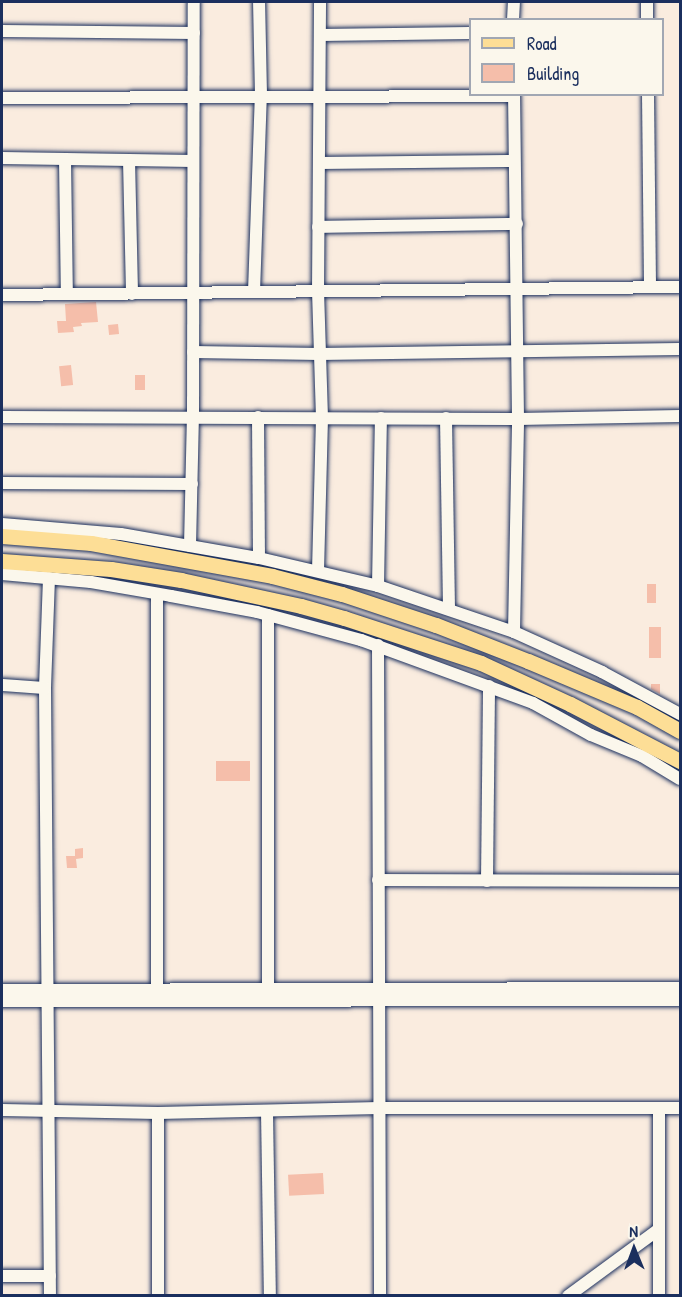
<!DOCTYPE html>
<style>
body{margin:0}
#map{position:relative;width:682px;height:1297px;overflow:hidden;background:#faecdf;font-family:"Patrick Hand",sans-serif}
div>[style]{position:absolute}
.building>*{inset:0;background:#f5beaa;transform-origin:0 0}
.roads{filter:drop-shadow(0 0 2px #1b2f5e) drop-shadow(0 0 2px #1b2f5e)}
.minor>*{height:12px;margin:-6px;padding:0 6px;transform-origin:6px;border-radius:6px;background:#fbf7ec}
.major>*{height:15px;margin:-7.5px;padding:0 7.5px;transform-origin:7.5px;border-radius:7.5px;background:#fdde96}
span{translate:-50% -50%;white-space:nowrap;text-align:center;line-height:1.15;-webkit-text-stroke:6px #fbf7ec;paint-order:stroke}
.frame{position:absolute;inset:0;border:3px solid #1b2f5e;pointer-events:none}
.legend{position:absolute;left:469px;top:18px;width:195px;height:78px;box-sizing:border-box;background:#fbf7ec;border:2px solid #a1a7b3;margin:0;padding:8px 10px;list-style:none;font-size:18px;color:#1b2f5e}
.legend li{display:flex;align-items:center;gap:12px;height:30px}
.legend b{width:30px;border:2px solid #a1a7b3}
.north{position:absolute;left:604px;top:1219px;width:60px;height:60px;-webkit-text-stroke:4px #fbf7ec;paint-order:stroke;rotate:359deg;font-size:16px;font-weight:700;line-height:24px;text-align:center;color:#1b2f5e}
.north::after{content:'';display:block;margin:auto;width:21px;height:27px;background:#1b2f5e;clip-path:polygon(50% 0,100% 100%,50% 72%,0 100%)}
</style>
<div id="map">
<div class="building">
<i style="clip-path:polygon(96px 302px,98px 322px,81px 323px,82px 326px,73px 327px,74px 332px,58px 333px,57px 321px,66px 321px,65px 304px)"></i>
<i style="left:118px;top:324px;width:10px;height:10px;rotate:84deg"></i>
<i style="left:71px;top:365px;width:20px;height:12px;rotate:84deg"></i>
<i style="left:135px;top:375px;width:10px;height:15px"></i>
<i style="left:647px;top:584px;width:9px;height:19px"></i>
<i style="left:649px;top:627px;width:12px;height:31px"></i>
<i style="clip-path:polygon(651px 684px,660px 684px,660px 694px,651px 689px)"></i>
<i style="left:216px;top:761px;width:34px;height:20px"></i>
<i style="clip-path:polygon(83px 848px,83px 858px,76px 859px,77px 868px,67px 868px,66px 856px,75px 856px,75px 849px)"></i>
<i style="left:323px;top:1173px;width:21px;height:35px;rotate:87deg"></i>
</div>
<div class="roads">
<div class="minor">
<i style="left:647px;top:2px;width:18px;rotate:90deg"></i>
<i style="left:513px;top:20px;width:18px;rotate:-87deg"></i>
<i style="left:2px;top:31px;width:192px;rotate:0.6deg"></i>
<i style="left:320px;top:35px;width:150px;rotate:-0.8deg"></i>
<i style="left:648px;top:94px;width:193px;rotate:89.4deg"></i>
<i style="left:2px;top:98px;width:512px;rotate:-0.22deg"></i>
<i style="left:2px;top:158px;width:191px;rotate:0.9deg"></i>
<i style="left:65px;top:159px;width:135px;rotate:89.2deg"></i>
<i style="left:129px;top:160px;width:134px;rotate:88.7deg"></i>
<i style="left:319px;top:163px;width:195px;rotate:-0.6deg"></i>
<i style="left:318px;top:227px;width:199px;rotate:-0.9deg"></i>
<i style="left:254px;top:292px;width:197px;rotate:-88deg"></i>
<i style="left:261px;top:95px;width:93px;rotate:-91.2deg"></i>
<i style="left:2px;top:295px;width:678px;rotate:-0.68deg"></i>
<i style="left:193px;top:352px;width:126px;rotate:0.9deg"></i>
<i style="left:319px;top:354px;width:361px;rotate:-0.8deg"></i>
<i style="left:2px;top:417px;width:516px;rotate:0.22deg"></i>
<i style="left:518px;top:419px;width:162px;rotate:-1.1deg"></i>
<i style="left:258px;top:417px;width:141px;rotate:89.6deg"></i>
<i style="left:446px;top:418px;width:191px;rotate:89.1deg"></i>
<i style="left:2px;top:483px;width:190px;rotate:0.3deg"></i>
<i style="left:2px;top:524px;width:119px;rotate:4.8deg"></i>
<i style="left:121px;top:534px;width:140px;rotate:9.9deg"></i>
<i style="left:259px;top:558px;width:122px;rotate:13.2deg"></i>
<i style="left:378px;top:586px;width:144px;rotate:18.7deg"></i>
<i style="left:514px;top:632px;width:97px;rotate:24.4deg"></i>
<i style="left:602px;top:672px;width:89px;rotate:28.3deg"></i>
<i style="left:190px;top:546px;width:129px;rotate:-88.7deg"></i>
<i style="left:193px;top:417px;width:415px;rotate:-89.9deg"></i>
<i style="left:318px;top:571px;width:153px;rotate:-88.5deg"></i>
<i style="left:322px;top:418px;width:126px;rotate:-91.8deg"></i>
<i style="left:318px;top:292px;width:290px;rotate:-89.6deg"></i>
<i style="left:2px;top:574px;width:89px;rotate:5.1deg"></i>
<i style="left:91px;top:582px;width:81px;rotate:9.9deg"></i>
<i style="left:171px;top:596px;width:87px;rotate:10.5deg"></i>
<i style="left:257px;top:612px;width:108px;rotate:15.1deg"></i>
<i style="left:361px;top:640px;width:183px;rotate:20.1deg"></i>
<i style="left:533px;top:703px;width:66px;rotate:28.9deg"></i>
<i style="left:591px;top:735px;width:55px;rotate:22.4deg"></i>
<i style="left:642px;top:756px;width:44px;rotate:31.2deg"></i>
<i style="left:49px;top:578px;width:110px;rotate:92.1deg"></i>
<i style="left:45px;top:688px;width:608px;rotate:89.53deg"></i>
<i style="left:378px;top:586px;width:168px;rotate:-89deg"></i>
<i style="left:514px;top:632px;width:213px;rotate:-88.9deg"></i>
<i style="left:518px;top:419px;width:325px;rotate:-90.7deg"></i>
<i style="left:378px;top:645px;width:651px;rotate:89.82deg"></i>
<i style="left:2px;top:685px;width:43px;rotate:4deg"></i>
<i style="left:378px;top:880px;width:302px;rotate:0.2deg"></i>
<i style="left:487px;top:881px;width:195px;rotate:-89.4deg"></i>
<i style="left:268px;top:988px;width:373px;rotate:-90deg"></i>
<i style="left:2px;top:990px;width:678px;rotate:-0.17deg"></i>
<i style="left:157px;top:995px;width:401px;rotate:-90deg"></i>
<i style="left:2px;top:1001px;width:678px;rotate:-0.08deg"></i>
<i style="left:659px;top:1108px;width:188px;rotate:90deg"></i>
<i style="left:2px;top:1110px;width:156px;rotate:1.1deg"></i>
<i style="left:158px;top:1113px;width:221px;rotate:-1.3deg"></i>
<i style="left:379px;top:1108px;width:301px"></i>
<i style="left:267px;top:1112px;width:184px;rotate:89.1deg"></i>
<i style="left:158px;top:1113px;width:183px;rotate:90deg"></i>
<i style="left:2px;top:1276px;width:48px"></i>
<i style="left:568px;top:1296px;width:112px;rotate:-36.3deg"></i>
</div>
<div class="major">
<i style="left:2px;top:536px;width:89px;rotate:4.5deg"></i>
<i style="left:91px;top:543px;width:184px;rotate:10.3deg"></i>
<i style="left:272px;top:576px;width:72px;rotate:14.4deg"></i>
<i style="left:342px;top:594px;width:99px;rotate:18.3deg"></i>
<i style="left:436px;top:625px;width:99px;rotate:21.4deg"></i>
<i style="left:528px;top:661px;width:118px;rotate:22.9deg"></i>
<i style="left:637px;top:707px;width:49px;rotate:29.2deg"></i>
<i style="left:2px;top:561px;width:109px;rotate:4.2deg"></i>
<i style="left:111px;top:569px;width:71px;rotate:8.9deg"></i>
<i style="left:181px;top:580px;width:123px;rotate:12.2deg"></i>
<i style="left:301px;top:606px;width:45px;rotate:15.6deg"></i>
<i style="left:344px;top:618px;width:144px;rotate:18.2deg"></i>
<i style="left:481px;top:663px;width:98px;rotate:24.7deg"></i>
<i style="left:570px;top:704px;width:124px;rotate:27.4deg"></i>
</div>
</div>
<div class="frame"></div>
<ul class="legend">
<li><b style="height:8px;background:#fdde96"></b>Road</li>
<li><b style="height:16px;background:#f5beaa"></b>Building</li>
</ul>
<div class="north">N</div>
</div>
